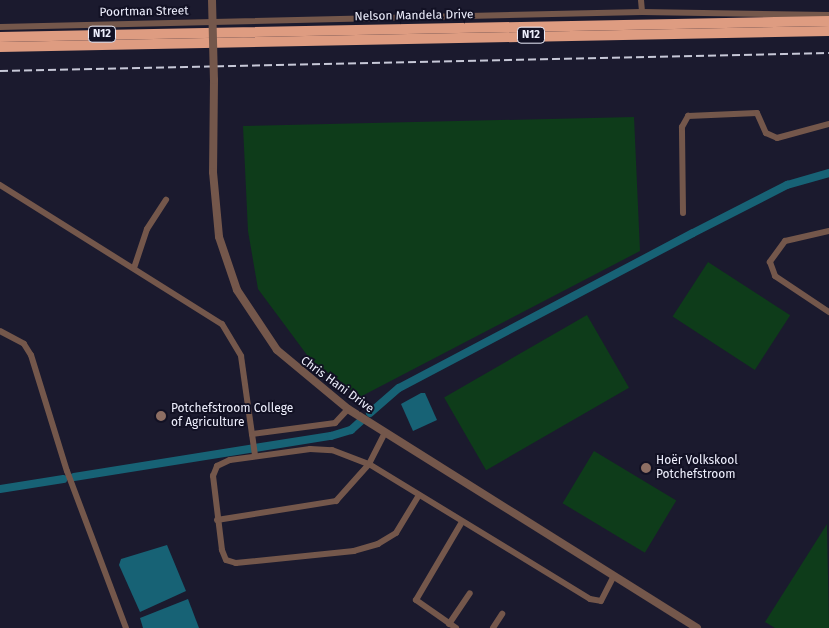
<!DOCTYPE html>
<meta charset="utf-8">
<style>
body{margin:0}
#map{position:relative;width:829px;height:628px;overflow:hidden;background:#1b1a2e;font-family:"Fira Sans",sans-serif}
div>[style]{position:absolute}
.green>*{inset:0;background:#0e3c1a;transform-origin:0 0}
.water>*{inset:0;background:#176275}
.canal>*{height:8px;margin:-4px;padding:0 4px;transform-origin:4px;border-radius:4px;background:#176275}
.minor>*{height:6px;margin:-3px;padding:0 3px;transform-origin:3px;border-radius:3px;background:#74574b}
.tertiary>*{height:8px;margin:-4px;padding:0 4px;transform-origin:4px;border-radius:4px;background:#74574b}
.trunk>*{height:10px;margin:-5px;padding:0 5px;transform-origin:5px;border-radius:5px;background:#de9c81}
.rail>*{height:2px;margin-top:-1px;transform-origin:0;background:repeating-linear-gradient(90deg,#c7c8d7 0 8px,transparent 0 12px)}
.tertiary-bridge>*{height:8px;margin:-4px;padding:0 4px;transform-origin:4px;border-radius:4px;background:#74574b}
.dots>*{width:14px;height:14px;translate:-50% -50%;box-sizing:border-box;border:2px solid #121124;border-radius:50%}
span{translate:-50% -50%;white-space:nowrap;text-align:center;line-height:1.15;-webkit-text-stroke:4px #121124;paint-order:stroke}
.shield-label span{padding:1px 4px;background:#121124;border:1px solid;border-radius:4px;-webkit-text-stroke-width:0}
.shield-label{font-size:11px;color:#eeeffd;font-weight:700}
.street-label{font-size:12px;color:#eeeffd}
.poi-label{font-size:12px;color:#eeeffd}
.left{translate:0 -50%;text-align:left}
</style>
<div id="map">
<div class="green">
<i style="clip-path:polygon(634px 117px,640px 251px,360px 397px,310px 359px,258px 289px,248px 231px,243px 126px)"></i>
<i style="left:708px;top:262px;width:98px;height:65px;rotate:33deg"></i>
<i style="left:587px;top:315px;width:84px;height:165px;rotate:60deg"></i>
<i style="left:594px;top:451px;width:96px;height:61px;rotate:31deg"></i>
<i style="clip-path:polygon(827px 524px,829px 628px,775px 628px,765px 622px)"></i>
</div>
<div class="water">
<i style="clip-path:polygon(421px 393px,425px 393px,437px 420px,413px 431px,401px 404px)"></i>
<i style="clip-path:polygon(167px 545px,186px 591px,140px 612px,119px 565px,121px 559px)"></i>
<i style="clip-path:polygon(188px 599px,199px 628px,143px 628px,140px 618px)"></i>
</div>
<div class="canal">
<i style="left:370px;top:413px;width:38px;rotate:-41deg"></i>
<i style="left:399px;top:388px;width:332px;rotate:-27.8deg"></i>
<i style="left:693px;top:233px;width:106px;rotate:-27.1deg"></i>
<i style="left:787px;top:185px;width:44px;rotate:-15.9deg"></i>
<i style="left:74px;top:477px;width:260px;rotate:-9.1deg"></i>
<i style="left:331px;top:436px;width:21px;rotate:-17deg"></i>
<i style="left:351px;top:430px;width:13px;rotate:-42deg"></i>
<i style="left:0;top:489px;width:64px;rotate:-9deg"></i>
</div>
<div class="minor">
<i style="left:641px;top:0;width:12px;rotate:85deg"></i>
<i style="left:0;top:27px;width:642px;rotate:-1.34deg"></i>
<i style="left:642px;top:12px;width:187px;rotate:0.9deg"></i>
<i style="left:0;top:185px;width:262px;rotate:32.1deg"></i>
<i style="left:222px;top:324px;width:37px;rotate:59deg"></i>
<i style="left:241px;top:356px;width:79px;rotate:82deg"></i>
<i style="left:252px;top:434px;width:84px;rotate:-7.5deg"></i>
<i style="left:335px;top:423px;width:19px;rotate:-47deg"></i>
<i style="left:683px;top:213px;width:86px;rotate:-90.7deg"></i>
<i style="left:682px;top:127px;width:13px;rotate:-61deg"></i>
<i style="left:688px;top:116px;width:69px;rotate:-2.5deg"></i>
<i style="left:757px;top:113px;width:22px;rotate:66deg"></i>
<i style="left:766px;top:133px;width:12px;rotate:24deg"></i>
<i style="left:777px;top:138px;width:54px;rotate:-15.1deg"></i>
<i style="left:829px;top:231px;width:45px;rotate:167.2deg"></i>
<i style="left:785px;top:241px;width:26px;rotate:126deg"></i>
<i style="left:770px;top:262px;width:15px;rotate:70deg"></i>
<i style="left:775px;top:276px;width:65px;rotate:33.7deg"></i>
<i style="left:134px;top:268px;width:41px;rotate:-71.6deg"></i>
<i style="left:147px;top:229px;width:35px;rotate:-57deg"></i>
<i style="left:0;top:331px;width:27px;rotate:28deg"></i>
<i style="left:24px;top:344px;width:13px;rotate:58deg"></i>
<i style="left:31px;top:355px;width:121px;rotate:72.8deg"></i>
<i style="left:67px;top:471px;width:168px;rotate:69.4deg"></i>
<i style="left:252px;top:434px;width:22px;rotate:82deg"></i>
<i style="left:419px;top:495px;width:44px;rotate:121.2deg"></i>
<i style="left:396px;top:533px;width:21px;rotate:149deg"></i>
<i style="left:378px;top:544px;width:25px;rotate:164deg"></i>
<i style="left:354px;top:551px;width:119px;rotate:174.2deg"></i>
<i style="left:236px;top:563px;width:10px;rotate:-163deg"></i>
<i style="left:226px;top:560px;width:11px;rotate:-112deg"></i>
<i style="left:222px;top:550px;width:75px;rotate:-96.9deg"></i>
<i style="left:213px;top:476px;width:11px;rotate:-68deg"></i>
<i style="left:217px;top:466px;width:14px;rotate:-25deg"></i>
<i style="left:230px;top:460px;width:81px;rotate:-7.8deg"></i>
<i style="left:310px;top:449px;width:22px;rotate:3deg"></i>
<i style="left:332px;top:450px;width:40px;rotate:21deg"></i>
<i style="left:369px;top:464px;width:259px;rotate:31.4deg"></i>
<i style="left:590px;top:599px;width:11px;rotate:10deg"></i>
<i style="left:601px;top:601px;width:28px;rotate:-63deg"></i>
<i style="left:217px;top:520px;width:121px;rotate:-9.1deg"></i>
<i style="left:336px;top:501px;width:50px;rotate:-48.3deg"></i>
<i style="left:369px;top:464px;width:36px;rotate:-63deg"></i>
<i style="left:449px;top:624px;width:37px;rotate:-56deg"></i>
<i style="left:456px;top:628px;width:49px;rotate:-145deg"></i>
<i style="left:416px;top:600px;width:91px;rotate:-59.5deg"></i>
<i style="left:493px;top:628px;width:17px;rotate:-57deg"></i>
</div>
<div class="tertiary">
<i style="left:214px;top:80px;width:92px;rotate:90.6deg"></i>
<i style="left:213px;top:172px;width:65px;rotate:84.7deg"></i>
<i style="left:219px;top:237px;width:56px;rotate:71.2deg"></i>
<i style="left:237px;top:290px;width:72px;rotate:56.3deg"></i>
<i style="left:277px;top:350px;width:92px;rotate:39.7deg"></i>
<i style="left:348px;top:409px;width:412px;rotate:32.1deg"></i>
</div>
<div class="trunk">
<i style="left:0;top:37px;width:829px;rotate:-1.11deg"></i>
<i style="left:0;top:47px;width:829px;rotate:-1.11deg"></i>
</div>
<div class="rail">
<i style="left:0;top:71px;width:829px;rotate:-1.24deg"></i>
</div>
<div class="tertiary-bridge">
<i style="left:212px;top:0;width:80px;rotate:88.6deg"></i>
</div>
<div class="dots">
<i style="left:161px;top:416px;background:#8d6e63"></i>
<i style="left:646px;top:468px;background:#8d6e63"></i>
</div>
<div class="shield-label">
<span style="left:102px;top:34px">N12</span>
<span style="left:531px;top:35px">N12</span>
</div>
<div class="street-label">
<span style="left:144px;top:12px;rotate:-1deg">Poortman Street</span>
<span style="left:414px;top:16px;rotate:-1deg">Nelson Mandela Drive</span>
<span style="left:337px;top:385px;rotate:36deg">Chris Hani Drive</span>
</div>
<div class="poi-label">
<span class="left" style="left:171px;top:416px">Potchefstroom College<br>of Agriculture</span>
<span class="left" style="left:656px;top:468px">Hoër Volkskool<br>Potchefstroom</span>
</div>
</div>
